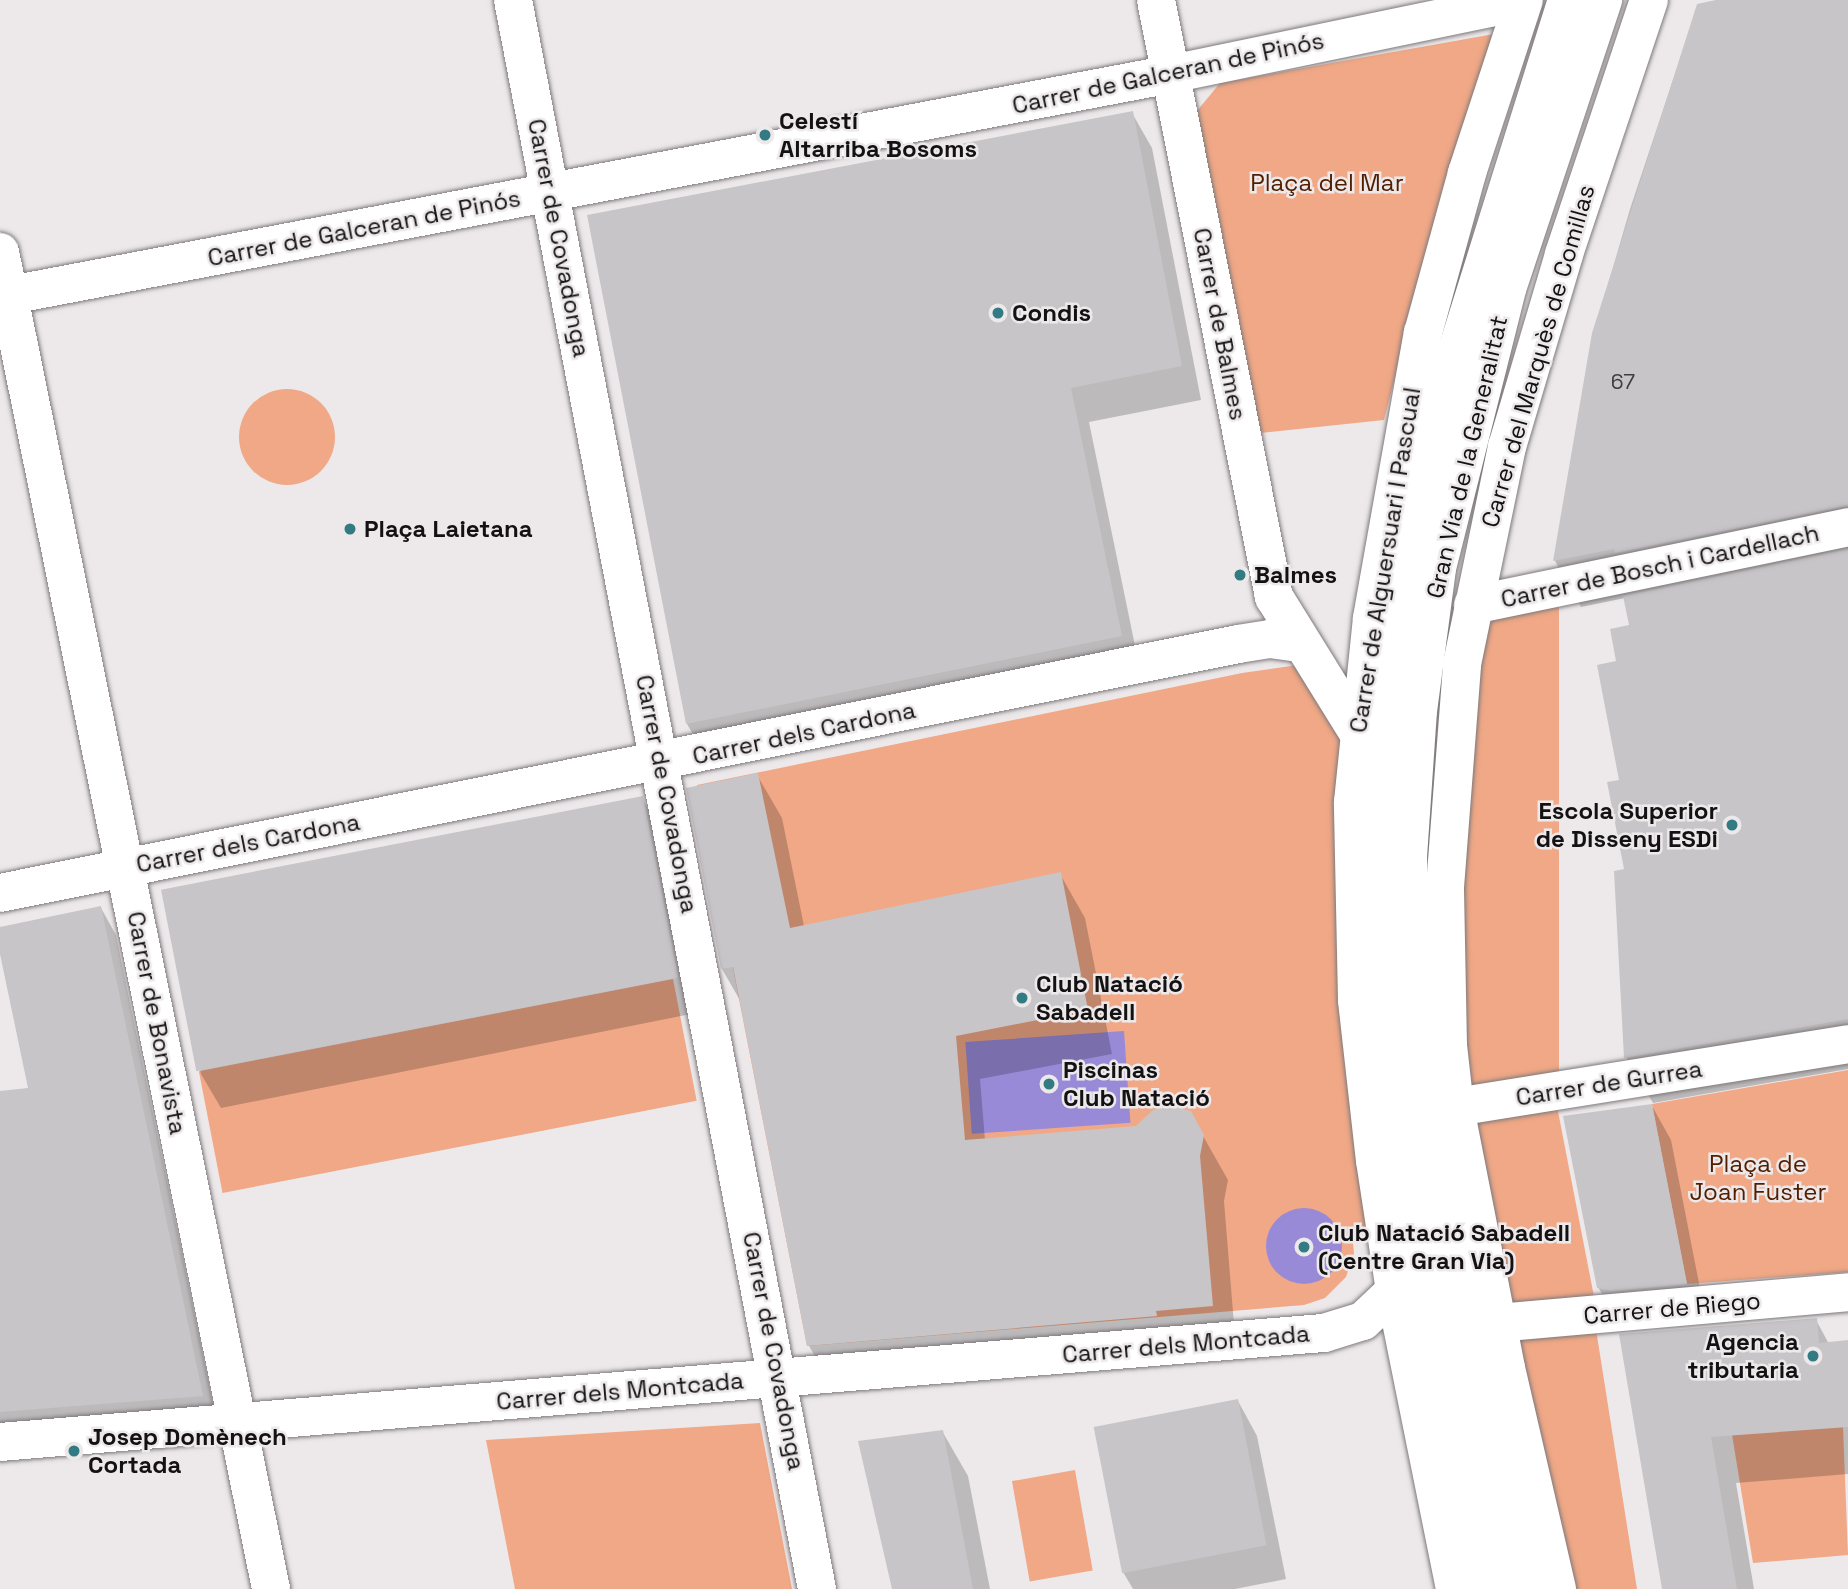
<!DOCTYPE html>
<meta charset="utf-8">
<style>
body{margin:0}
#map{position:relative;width:1848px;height:1589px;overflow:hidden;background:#ede9eb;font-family:"Space Grotesk",sans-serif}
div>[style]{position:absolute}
.green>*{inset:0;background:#f0a886;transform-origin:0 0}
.round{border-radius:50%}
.water>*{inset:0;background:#998ad8;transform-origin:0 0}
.shadow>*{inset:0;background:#0003}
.building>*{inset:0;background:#c8c5c8;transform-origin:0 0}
.roads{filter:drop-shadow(0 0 2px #7e797b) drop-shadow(0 0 2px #7e797b)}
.minor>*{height:38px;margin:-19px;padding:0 19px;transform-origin:19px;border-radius:19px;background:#fff}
.tertiary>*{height:38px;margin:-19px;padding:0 19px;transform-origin:19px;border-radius:19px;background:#fff}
.dots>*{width:19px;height:19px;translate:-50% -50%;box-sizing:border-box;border:4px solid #ede9eb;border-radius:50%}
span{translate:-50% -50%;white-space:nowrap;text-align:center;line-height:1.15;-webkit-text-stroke:5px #ede9eb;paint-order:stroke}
.number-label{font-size:21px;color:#403e40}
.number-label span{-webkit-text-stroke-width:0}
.street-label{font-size:24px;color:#131112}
.poi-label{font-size:24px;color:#131112;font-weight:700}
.left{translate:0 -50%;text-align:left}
.right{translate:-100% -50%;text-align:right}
.park-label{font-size:24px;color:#511e00}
</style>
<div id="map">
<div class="green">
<i style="clip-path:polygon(1494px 34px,1427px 252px,1384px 420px,1261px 433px,1192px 117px,1220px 83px)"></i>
<i class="round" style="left:239px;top:389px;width:96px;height:96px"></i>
<i style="clip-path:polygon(1559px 607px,1559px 1073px,1471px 1088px,1456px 934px,1483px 617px)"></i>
<i style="clip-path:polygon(1305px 664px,1357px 731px,1381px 1229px,1352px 1233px,1354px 1253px,1346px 1277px,1325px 1298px,1304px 1305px,807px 1346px,697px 785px,1242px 673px)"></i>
<i style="left:673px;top:979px;width:124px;height:483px;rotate:79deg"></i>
<i style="clip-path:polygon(1848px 1070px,1848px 1272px,1687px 1284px,1652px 1104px)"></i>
<i style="left:1555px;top:1096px;width:216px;height:94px;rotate:79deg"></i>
<i style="clip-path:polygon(1595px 1323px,1637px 1589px,1562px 1589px,1508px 1333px)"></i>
<i style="clip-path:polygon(1728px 1410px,1843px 1427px,1848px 1555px,1753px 1563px)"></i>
<i style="clip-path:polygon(760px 1423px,792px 1589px,515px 1589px,486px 1440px)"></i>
<i style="left:1075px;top:1470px;width:102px;height:64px;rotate:80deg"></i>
</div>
<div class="water">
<i style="left:1124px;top:1031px;width:92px;height:159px;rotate:86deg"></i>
<i class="round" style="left:1266px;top:1208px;width:76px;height:76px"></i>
</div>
<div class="shadow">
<i style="clip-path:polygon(1726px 0,1848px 0,1848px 1069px,1653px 1103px,1626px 1057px,1627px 870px,1618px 663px,1631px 627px,1625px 598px,1581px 607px,1555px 561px,1594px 333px,1630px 209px,1698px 5px)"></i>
<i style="clip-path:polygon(1132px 113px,1152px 148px,1201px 400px,1089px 422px,1140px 670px,707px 758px,687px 724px)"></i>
<i style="clip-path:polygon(757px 775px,782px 818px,804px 926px,1060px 874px,1085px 918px,1112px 1054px,980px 1079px,985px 1140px,1137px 1128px,1190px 1113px,1228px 1180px,1224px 1201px,1236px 1349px,834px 1389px,809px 1346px,741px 1002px,722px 969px,688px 789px)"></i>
<i style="clip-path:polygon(642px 798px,662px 833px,696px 1013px,221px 1108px,201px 1074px,164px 895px)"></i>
<i style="clip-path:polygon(101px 908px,116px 935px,217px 1423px,0 1440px,0 1093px,30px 1090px,0 929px)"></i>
<i style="clip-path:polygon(1652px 1106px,1671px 1140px,1706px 1319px,1618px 1322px,1598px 1287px)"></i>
<i style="clip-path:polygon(1816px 1320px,1829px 1344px,1848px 1342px,1848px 1474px,1736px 1483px,1754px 1589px,1664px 1589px,1621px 1336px)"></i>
<i style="clip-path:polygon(1238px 1401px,1257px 1436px,1286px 1579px,1235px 1589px,1133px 1589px,1123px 1572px)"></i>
<i style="clip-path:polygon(942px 1431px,968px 1476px,990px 1589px,893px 1589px)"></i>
</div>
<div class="building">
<i style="clip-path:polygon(1716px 0,1848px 0,1848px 506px,1615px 553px,1614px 549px,1553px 561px,1592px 333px,1697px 4px)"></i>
<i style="clip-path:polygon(1133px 111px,1182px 366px,1071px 388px,1122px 636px,686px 724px,587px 215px)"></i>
<i style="clip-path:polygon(1848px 549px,1848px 1019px,1624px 1058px,1614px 871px,1624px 869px,1607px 782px,1619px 780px,1597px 665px,1616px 661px,1610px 629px,1629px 625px,1623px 596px)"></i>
<i style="clip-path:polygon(758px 773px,790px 928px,1061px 872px,1088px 1010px,956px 1036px,965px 1140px,1136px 1126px,1153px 1110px,1169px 1105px,1191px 1111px,1204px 1135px,1200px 1156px,1213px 1306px,1156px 1311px,1157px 1316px,807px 1346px,733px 967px,721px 969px,686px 788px)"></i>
<i style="left:643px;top:796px;width:185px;height:491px;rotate:79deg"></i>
<i style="clip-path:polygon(101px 906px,203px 1396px,0 1412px,0 1091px,28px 1088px,0 954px,0 927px)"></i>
<i style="clip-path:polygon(1652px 1104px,1687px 1284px,1612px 1291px,1597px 1288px,1563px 1116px)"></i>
<i style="clip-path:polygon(1817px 1318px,1819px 1343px,1848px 1340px,1848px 1427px,1711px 1437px,1737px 1589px,1662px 1589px,1619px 1334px)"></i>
<i style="left:1238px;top:1399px;width:149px;height:147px;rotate:79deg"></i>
<i style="clip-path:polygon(943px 1430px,973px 1589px,892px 1589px,858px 1441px)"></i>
</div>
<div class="roads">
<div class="minor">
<i style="left:513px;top:0;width:1618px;rotate:79.17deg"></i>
<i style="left:1156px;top:0;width:609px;rotate:78.82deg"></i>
<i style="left:1274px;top:597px;width:158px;rotate:58.2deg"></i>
<i style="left:0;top:252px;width:1364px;rotate:78.54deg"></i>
<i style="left:0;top:297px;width:1192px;rotate:-10.78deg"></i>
<i style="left:1171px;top:74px;width:336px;rotate:-11.7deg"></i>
<i style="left:1500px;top:6px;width:11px;rotate:-34deg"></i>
<i style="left:1473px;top:605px;width:383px;rotate:-11.7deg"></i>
<i style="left:0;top:893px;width:1263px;rotate:-11.37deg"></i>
<i style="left:1238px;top:644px;width:32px;rotate:-9deg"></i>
<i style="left:1270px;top:639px;width:29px;rotate:8deg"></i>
<i style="left:1431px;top:1111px;width:422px;rotate:-9.1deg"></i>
<i style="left:1497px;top:1323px;width:352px;rotate:-5deg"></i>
<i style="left:0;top:1442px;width:1328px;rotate:-4.71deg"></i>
<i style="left:1324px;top:1333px;width:41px;rotate:-17.1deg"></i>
<i style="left:1363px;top:1321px;width:44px;rotate:-43.2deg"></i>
<i style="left:1455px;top:1589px;width:304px;rotate:-101.4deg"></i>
<i style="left:1395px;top:1291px;width:132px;rotate:-98.7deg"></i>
<i style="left:1375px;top:1161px;width:162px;rotate:-96.4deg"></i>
<i style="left:1357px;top:1000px;width:198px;rotate:-91.2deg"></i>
<i style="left:1353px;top:802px;width:185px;rotate:-84.1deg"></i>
<i style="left:1372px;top:618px;width:290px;rotate:-79.9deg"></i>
<i style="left:1423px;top:333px;width:166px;rotate:-74.6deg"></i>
<i style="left:1467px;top:173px;width:182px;rotate:-71.8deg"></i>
<i style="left:1557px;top:1589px;width:227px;rotate:-103deg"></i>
<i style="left:1506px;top:1368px;width:265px;rotate:-101.1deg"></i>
<i style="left:1455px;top:1108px;width:62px;rotate:-96.4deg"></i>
<i style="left:1448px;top:1046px;width:159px;rotate:-91.1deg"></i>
<i style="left:1445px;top:887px;width:224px;rotate:-85.6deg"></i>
<i style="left:1462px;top:664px;width:222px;rotate:-78.3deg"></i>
<i style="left:1507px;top:447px;width:201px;rotate:-73.5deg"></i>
<i style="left:1564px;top:254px;width:268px;rotate:-71.5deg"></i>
</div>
<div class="tertiary">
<i style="left:1490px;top:1589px;width:483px;rotate:-101.5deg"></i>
<i style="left:1394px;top:1116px;width:99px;rotate:-97deg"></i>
<i style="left:1382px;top:1018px;width:156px;rotate:-92.6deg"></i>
<i style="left:1375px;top:862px;width:125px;rotate:-86.8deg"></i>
<i style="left:1382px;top:737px;width:255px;rotate:-80.8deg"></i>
<i style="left:1423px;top:485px;width:115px;rotate:-76.4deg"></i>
<i style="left:1450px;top:373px;width:391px;rotate:-72.6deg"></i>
<i style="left:1526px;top:1589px;width:389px;rotate:-102.8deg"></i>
<i style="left:1440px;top:1210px;width:233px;rotate:-97.4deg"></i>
<i style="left:1410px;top:979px;width:122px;rotate:-90.9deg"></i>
<i style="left:1408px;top:857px;width:146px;rotate:-86.1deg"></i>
<i style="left:1418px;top:711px;width:144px;rotate:-82.4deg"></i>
<i style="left:1437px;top:568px;width:288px;rotate:-75.9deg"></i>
<i style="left:1507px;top:289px;width:305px;rotate:-71.6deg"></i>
</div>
</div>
<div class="dots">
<i style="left:765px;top:135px;background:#327b83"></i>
<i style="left:998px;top:313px;background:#327b83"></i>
<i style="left:350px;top:529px;background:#327b83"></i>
<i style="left:1240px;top:575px;background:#327b83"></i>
<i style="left:1732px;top:825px;background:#327b83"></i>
<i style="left:1022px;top:998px;background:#327b83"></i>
<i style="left:1049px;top:1084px;background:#327b83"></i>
<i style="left:1304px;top:1247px;background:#327b83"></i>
<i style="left:1813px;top:1356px;background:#327b83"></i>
<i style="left:74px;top:1451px;background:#327b83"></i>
</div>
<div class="number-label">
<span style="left:1623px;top:382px">67</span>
</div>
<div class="street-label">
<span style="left:1168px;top:73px;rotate:-12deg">Carrer de Galceran de Pinós</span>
<span style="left:364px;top:228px;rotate:-11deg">Carrer de Galceran de Pinós</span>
<span style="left:559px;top:238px;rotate:79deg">Carrer de Covadonga</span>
<span style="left:1220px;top:324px;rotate:79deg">Carrer de Balmes</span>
<span style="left:1538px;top:356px;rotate:-74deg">Carrer del Marquès de Comillas</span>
<span style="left:1467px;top:457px;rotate:-77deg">Gran Via de la Generalitat</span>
<span style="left:1385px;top:560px;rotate:-81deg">Carrer de Alguersuari I Pascual</span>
<span style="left:1660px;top:566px;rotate:-12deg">Carrer de Bosch i Cardellach</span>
<span style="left:804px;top:733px;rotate:-12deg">Carrer dels Cardona</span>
<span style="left:667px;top:794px;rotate:79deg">Carrer de Covadonga</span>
<span style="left:248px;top:843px;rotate:-11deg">Carrer dels Cardona</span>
<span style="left:157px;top:1023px;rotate:79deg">Carrer de Bonavista</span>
<span style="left:1609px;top:1083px;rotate:-9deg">Carrer de Gurrea</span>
<span style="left:1672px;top:1308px;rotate:-5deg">Carrer de Riego</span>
<span style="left:1186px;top:1344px;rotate:-5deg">Carrer dels Montcada</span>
<span style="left:774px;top:1351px;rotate:79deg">Carrer de Covadonga</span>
<span style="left:620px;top:1391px;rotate:-5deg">Carrer dels Montcada</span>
</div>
<div class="poi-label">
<span class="left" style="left:779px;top:135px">Celestí<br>Altarriba Bosoms</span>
<span class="left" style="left:1012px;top:313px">Condis</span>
<span class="left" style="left:364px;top:529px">Plaça Laietana</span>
<span class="left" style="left:1254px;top:575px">Balmes</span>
<span class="right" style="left:1718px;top:825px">Escola Superior<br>de Disseny ESDi</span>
<span class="left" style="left:1036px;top:998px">Club Natació<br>Sabadell</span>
<span class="left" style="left:1063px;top:1084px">Piscinas<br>Club Natació</span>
<span class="left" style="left:1318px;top:1247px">Club Natació Sabadell<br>(Centre Gran Via)</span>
<span class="right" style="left:1799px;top:1356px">Agencia<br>tributaria</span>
<span class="left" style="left:88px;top:1451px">Josep Domènech<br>Cortada</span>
</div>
<div class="park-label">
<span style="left:1327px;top:183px">Plaça del Mar</span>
<span style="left:1758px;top:1178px">Plaça de<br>Joan Fuster</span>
</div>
</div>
